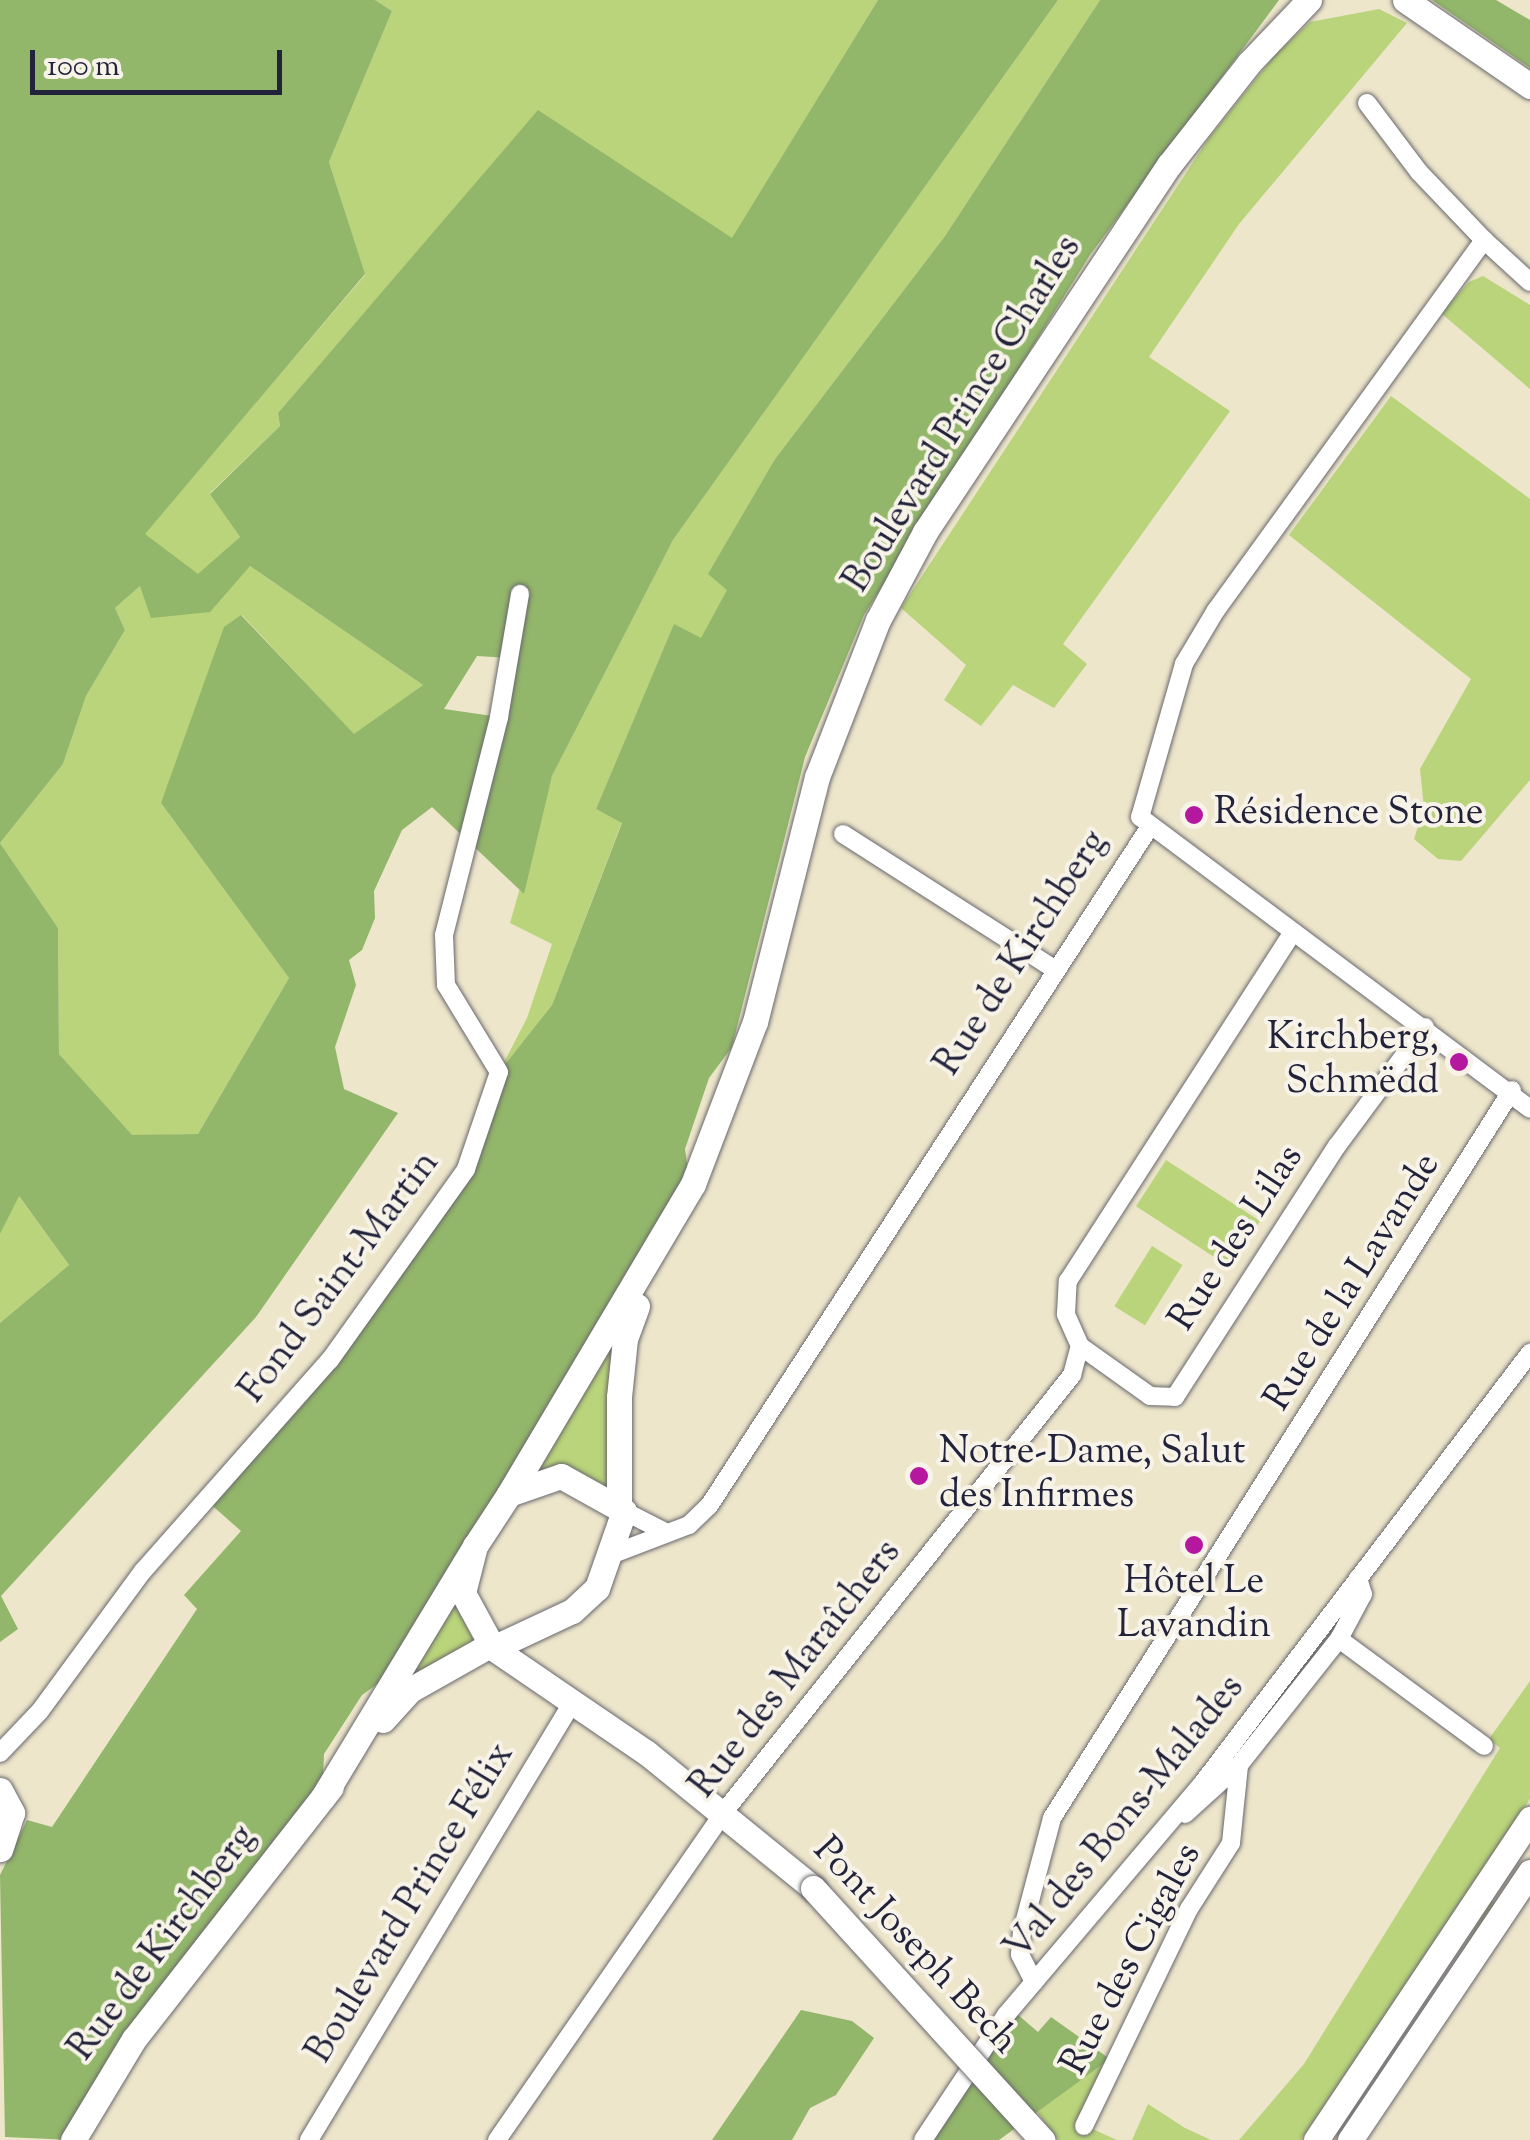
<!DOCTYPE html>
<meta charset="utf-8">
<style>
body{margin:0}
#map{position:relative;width:1530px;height:2140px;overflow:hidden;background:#ede6cb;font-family:"Sorts Mill Goudy",serif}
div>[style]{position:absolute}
.green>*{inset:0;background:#b9d47a;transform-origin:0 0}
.forest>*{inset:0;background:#92b66a}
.roads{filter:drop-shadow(0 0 2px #69676d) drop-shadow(0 0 2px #69676d)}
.street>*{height:18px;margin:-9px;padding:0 9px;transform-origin:9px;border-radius:9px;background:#fff}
.secondary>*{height:25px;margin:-12.5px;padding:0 12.5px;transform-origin:12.5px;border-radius:12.5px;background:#fff}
.bridges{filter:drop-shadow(0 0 2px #69676d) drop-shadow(0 0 2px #69676d)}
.secondary-bridge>*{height:25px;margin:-12.5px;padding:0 12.5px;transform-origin:12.5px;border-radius:12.5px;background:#fff}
.dots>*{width:28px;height:28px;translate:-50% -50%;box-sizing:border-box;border:5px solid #f7f3e8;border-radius:50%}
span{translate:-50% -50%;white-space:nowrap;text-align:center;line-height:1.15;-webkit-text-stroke:8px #f7f3e8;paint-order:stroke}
.street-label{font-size:38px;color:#22223b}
.poi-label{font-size:38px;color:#22223b}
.left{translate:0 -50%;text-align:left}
.right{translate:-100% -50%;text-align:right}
.scale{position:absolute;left:30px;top:50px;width:252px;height:45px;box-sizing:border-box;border:5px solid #22223b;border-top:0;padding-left:12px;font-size:30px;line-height:35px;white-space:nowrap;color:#22223b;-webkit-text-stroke:8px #f7f3e8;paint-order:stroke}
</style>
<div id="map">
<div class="green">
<i style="clip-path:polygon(375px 0,878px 0,732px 239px,538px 111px,278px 413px,280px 426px,210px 493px,240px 537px,198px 575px,144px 534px,365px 275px,329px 162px,392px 11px)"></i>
<i style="clip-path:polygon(1058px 0,1100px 0,945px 236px,775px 459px,709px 574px,728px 589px,701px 639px,674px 625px,596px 809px,622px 822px,552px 1005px,499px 1072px,527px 1018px,552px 944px,510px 923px,552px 776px,673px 540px)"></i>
<i style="clip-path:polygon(1379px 9px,1407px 23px,1239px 224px,1149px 357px,1230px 411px,1063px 644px,1087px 664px,1054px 708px,1013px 685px,981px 726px,944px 700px,966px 665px,901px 608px,1209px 138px,1275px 55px,1310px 22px)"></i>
<i style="clip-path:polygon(1483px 276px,1530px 305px,1530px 389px,1441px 313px,1469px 282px)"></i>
<i style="clip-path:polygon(1391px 396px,1530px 499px,1530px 780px,1461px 861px,1438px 859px,1414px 839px,1424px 808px,1420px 769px,1471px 679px,1289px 535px)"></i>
<i style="clip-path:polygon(250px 566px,423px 685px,354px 735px,242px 615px,161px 803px,289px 978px,198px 1134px,132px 1136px,59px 1054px,58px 928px,0 843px,63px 764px,86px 696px,125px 630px,115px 608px,140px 586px)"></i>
<i style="left:1166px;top:1160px;width:112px;height:55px;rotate:33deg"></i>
<i style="clip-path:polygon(18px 1195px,69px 1265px,0 1323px,0 1234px)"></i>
<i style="left:1152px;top:1246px;width:36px;height:71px;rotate:32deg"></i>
<i style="clip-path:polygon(614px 1342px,614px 1493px,535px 1473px,607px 1349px)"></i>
<i style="clip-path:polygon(452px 1598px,475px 1642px,410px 1683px,403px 1676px)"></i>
<i style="clip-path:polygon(1530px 1681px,1530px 1799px,1301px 2140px,1239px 2140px,1304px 2064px,1500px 1748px,1489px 1739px)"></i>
<i style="left:1491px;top:1901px;width:8px;height:288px;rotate:30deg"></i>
<i style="clip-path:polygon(1110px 2059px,1081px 2124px,1117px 2140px,1058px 2140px,1037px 2112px)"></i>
<i style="clip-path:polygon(1148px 2104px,1185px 2128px,1211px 2140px,1132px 2140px)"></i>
</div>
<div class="forest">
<i style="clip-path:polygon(evenodd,0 0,375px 0,392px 11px,329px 162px,365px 274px,145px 534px,198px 574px,240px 537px,210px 494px,280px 426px,278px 413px,538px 110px,732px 238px,878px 0,1058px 0,673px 540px,552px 776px,524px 894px,432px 807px,402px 830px,374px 891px,375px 918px,362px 950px,349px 960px,356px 985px,335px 1047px,344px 1089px,398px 1113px,256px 1317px,1px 1596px,18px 1629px,0 1642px,0 1323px,69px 1265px,19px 1196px,0 1234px,0 843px,58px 928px,59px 1054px,132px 1135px,198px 1134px,289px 978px,161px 803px,224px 627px,241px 615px,354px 734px,423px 685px,250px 566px,210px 612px,151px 618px,140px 586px,115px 608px,125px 630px,86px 696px,63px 764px,0 843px,0 0,477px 656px,512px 658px,499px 717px,444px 709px,477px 656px)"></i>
<i style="clip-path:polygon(1100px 0,1279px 0,1090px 255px,864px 615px,805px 757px,732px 1047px,709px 1078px,685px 1149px,688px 1171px,653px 1236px,383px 1680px,362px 1695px,324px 1754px,323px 1777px,73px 2140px,5px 2137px,0 1875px,27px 1820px,52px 1827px,197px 1609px,184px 1595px,241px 1531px,207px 1501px,330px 1360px,466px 1169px,499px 1072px,552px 1005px,622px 823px,596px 809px,674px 624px,701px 638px,727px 590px,708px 574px,775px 459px,945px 236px)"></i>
<i style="clip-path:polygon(1432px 0,1496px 0,1530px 20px,1530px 68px)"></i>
<i style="clip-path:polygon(801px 2010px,852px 2021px,874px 2038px,836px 2095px,810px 2108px,792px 2140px,712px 2140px)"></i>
<i style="clip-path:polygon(1017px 2014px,1038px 2032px,1051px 2017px,1110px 2059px,999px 2140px,933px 2140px)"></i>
</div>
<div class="roads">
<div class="street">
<i style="left:1367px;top:103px;width:86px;rotate:53deg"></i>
<i style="left:1419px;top:172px;width:94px;rotate:46.3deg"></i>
<i style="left:1530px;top:282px;width:62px;rotate:-137.6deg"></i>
<i style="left:1484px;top:240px;width:457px;rotate:125.9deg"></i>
<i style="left:1216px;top:610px;width:63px;rotate:120.7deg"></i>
<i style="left:1184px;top:664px;width:159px;rotate:106deg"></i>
<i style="left:1140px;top:817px;width:487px;rotate:36.8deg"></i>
<i style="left:843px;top:834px;width:253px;rotate:32.6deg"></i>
<i style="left:1080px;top:1346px;width:86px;rotate:35.5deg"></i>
<i style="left:1150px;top:1396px;width:25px;rotate:2deg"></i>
<i style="left:1175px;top:1397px;width:299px;rotate:-57.2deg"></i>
<i style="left:1337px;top:1146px;width:148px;rotate:-53.5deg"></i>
<i style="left:624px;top:1511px;width:44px;rotate:27.1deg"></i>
<i style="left:613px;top:1554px;width:81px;rotate:-20.9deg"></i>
<i style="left:689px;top:1525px;width:28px;rotate:-44deg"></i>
<i style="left:709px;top:1506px;width:808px;rotate:-57.02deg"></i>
<i style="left:1358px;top:1578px;width:17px;rotate:73deg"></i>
<i style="left:1363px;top:1594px;width:51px;rotate:118.1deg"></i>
<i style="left:1339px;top:1639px;width:180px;rotate:36.4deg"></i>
<i style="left:0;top:1753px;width:58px;rotate:-46.4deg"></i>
<i style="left:40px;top:1711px;width:174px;rotate:-53.7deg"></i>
<i style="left:143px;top:1571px;width:282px;rotate:-48.5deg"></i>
<i style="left:330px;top:1360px;width:234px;rotate:-54.5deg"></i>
<i style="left:466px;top:1169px;width:102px;rotate:-71.2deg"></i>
<i style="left:499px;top:1072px;width:102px;rotate:-121.3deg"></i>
<i style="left:446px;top:985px;width:50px;rotate:-92.3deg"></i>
<i style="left:444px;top:935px;width:225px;rotate:-75.8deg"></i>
<i style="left:499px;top:717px;width:125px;rotate:-80.3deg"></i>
<i style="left:1185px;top:1814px;width:73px;rotate:-42.2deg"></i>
<i style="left:1239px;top:1765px;width:161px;rotate:-51.6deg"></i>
<i style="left:1034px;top:1982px;width:31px;rotate:-117deg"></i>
<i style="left:1020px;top:1954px;width:23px;rotate:-85deg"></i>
<i style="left:1022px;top:1931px;width:117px;rotate:-75.1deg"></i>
<i style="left:1052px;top:1818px;width:861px;rotate:-57.71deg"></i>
<i style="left:1084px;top:2126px;width:241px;rotate:-64.2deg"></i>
<i style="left:1189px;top:1909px;width:78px;rotate:-57.5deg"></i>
<i style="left:1231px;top:1843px;width:78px;rotate:-84.1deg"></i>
<i style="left:309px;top:2140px;width:510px;rotate:-58.96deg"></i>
<i style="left:497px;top:2140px;width:399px;rotate:-55.3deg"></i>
<i style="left:724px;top:1812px;width:559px;rotate:-51.47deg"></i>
<i style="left:1072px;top:1375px;width:30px;rotate:-75deg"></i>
<i style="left:1080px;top:1346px;width:35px;rotate:-114deg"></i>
<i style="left:1066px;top:1314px;width:33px;rotate:-87deg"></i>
<i style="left:1068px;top:1281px;width:415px;rotate:-57.2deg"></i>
<i style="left:923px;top:2140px;width:150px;rotate:-56.4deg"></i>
<i style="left:1006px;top:2015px;width:303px;rotate:-49.7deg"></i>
<i style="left:1202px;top:1784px;width:542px;rotate:-52.73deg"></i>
</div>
<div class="secondary">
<i style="left:1405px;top:0;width:152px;rotate:34.5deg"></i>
<i style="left:509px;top:1494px;width:360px;rotate:-59.3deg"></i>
<i style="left:693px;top:1184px;width:173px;rotate:-69.1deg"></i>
<i style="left:755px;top:1022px;width:253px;rotate:-75.8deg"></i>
<i style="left:817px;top:777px;width:168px;rotate:-68.8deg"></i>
<i style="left:878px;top:620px;width:100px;rotate:-61.9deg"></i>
<i style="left:925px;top:532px;width:441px;rotate:-56.4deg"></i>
<i style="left:1169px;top:165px;width:130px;rotate:-51.9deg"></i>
<i style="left:1249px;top:63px;width:87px;rotate:-46.4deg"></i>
<i style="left:619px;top:1503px;width:106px;rotate:-90deg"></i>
<i style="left:619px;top:1397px;width:58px;rotate:-84.1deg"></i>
<i style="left:625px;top:1339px;width:35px;rotate:-70deg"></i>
<i style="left:493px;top:1648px;width:186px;rotate:34.3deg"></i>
<i style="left:647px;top:1753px;width:214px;rotate:39.1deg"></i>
<i style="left:383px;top:1720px;width:40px;rotate:-48deg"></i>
<i style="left:410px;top:1690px;width:90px;rotate:-29.4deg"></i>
<i style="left:0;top:1790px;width:26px;rotate:62deg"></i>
<i style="left:12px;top:1813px;width:38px;rotate:108deg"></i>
<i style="left:323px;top:1797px;width:293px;rotate:-58.8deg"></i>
<i style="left:475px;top:1546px;width:62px;rotate:-56.8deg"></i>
<i style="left:509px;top:1494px;width:55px;rotate:-19.1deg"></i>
<i style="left:561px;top:1476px;width:72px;rotate:29.1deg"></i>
<i style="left:624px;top:1511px;width:82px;rotate:109.3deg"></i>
<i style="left:597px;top:1588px;width:34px;rotate:137deg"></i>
<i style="left:572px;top:1611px;width:87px;rotate:154.9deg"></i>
<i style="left:493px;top:1648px;width:63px;rotate:-118.6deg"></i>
<i style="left:463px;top:1593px;width:49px;rotate:-75.7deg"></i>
<i style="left:73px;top:2140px;width:118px;rotate:-58.9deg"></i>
<i style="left:134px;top:2039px;width:320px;rotate:-52deg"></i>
<i style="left:1316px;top:2140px;width:386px;rotate:-56.3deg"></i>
<i style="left:1350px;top:2140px;width:323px;rotate:-56.1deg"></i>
</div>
</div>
<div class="bridges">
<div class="secondary-bridge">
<i style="left:813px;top:1888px;width:341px;rotate:47.7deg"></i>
</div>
</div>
<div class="dots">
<i style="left:1194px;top:815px;background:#b5179e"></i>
<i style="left:1459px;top:1062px;background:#b5179e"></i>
<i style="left:919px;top:1476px;background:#b5179e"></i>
<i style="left:1194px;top:1545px;background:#b5179e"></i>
</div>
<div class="street-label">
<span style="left:964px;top:415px;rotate:-58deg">Boulevard Prince Charles</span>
<span style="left:1023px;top:954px;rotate:-57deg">Rue de Kirchberg</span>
<span style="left:1238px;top:1239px;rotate:-57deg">Rue des Lilas</span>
<span style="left:341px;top:1278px;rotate:-53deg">Fond Saint-Martin</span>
<span style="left:1354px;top:1283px;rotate:-58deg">Rue de la Lavande</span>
<span style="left:797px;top:1670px;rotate:-52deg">Rue des Maraîchers</span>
<span style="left:1126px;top:1819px;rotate:-51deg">Val des Bons-Malades</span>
<span style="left:412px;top:1904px;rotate:-59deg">Boulevard Prince Félix</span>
<span style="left:164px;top:1944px;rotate:-53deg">Rue de Kirchberg</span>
<span style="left:914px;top:1947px;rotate:47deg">Pont Joseph Bech</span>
<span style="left:1133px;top:1960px;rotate:-62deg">Rue des Cigales</span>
</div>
<div class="poi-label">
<span class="left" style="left:1214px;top:815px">Résidence Stone</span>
<span class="right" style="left:1439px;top:1062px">Kirchberg,<br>Schmëdd</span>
<span class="left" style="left:939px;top:1476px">Notre-Dame, Salut<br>des Infirmes</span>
<span style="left:1194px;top:1606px">Hôtel Le<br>Lavandin</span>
</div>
<div class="scale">100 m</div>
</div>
